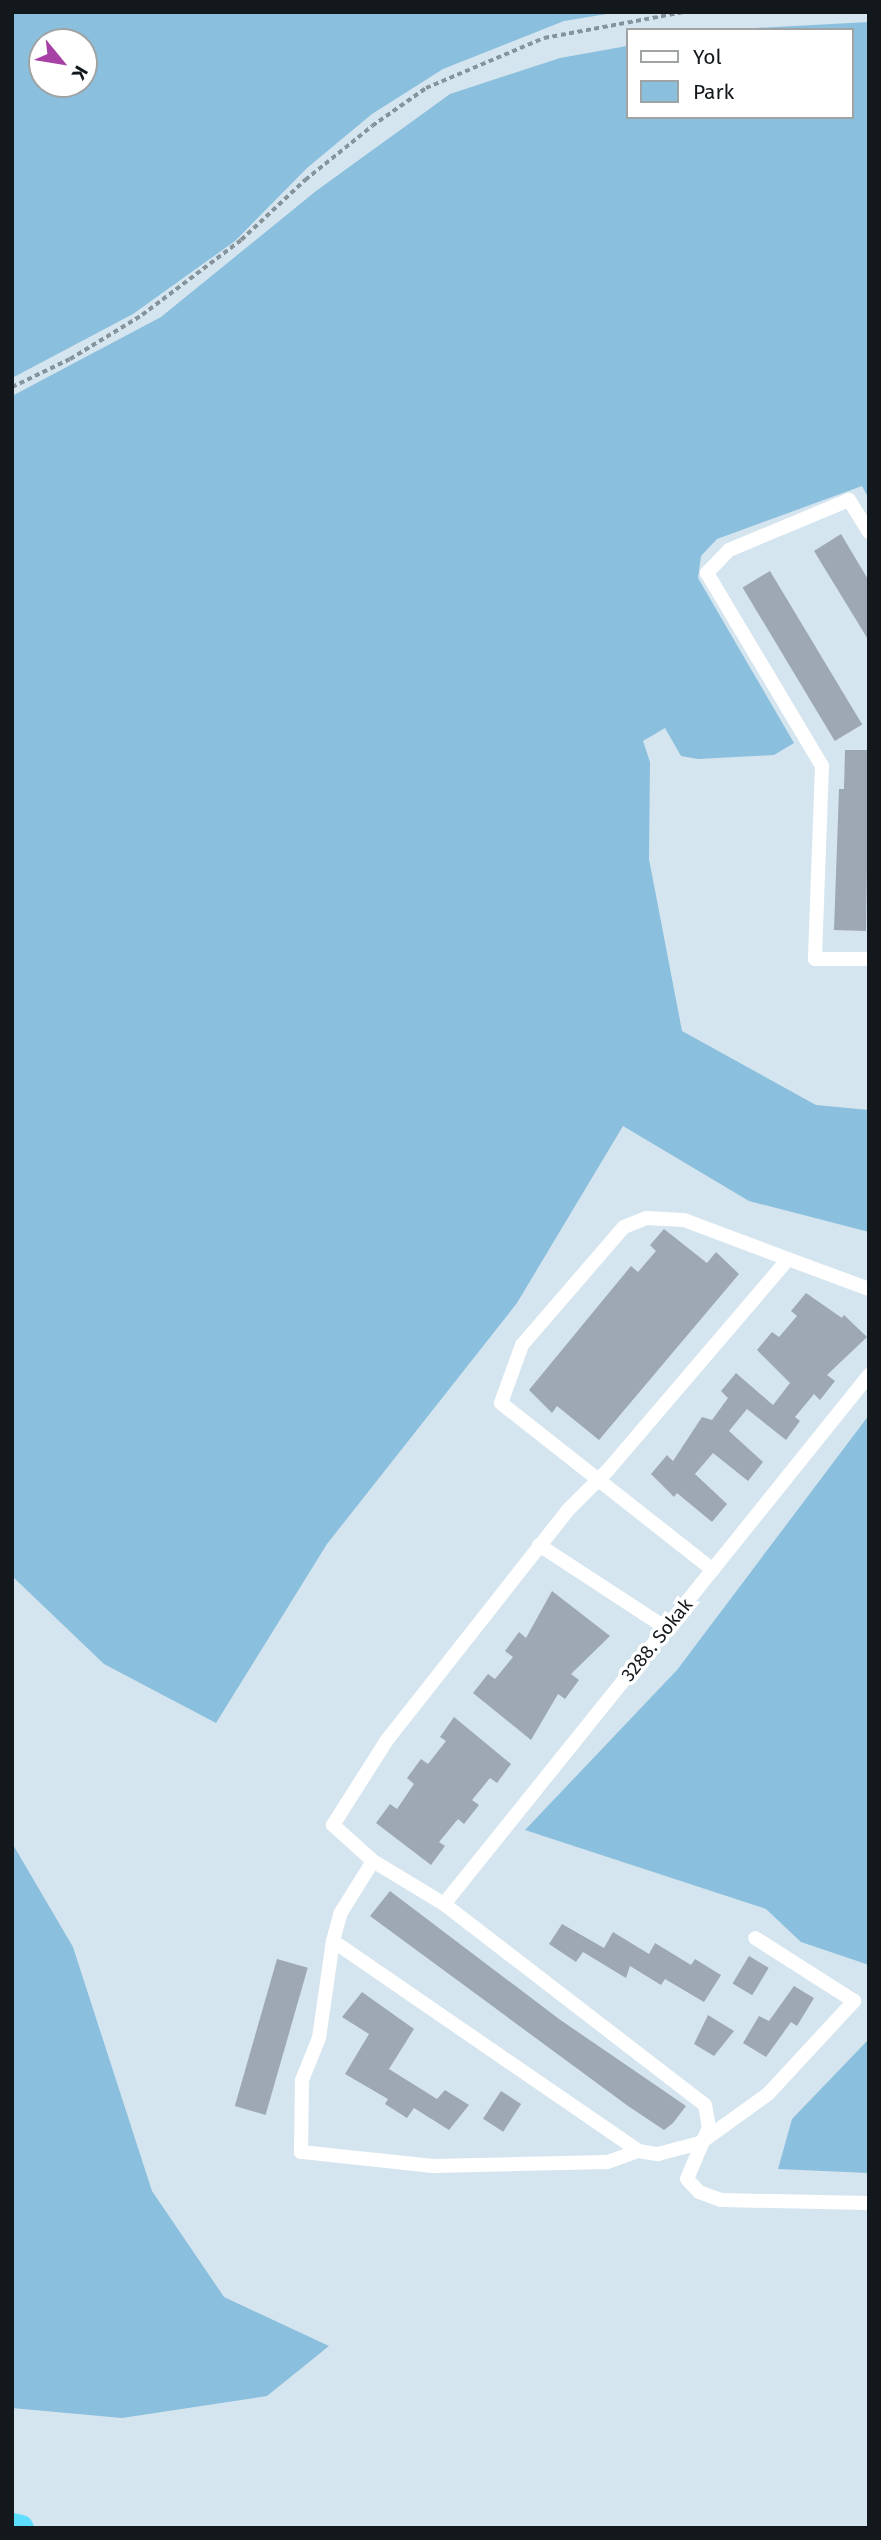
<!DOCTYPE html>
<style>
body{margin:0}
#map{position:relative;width:881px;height:2540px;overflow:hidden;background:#d5e5ef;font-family:"Fira Sans",sans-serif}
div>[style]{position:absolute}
.green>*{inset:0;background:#8abfdd}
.building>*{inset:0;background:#9da8b4;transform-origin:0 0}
.path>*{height:3.5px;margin-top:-1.75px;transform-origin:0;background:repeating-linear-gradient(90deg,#87939b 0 5px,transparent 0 8.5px)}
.minor>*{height:14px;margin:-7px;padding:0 7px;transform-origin:7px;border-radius:7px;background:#fff}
.motorway>*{height:26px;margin:-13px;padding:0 13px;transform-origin:13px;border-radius:13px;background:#5cdefc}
span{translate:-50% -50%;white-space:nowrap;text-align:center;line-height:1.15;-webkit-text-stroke:7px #fff;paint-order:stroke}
.street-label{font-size:19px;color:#12181b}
.frame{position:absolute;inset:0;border:14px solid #12181b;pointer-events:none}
.legend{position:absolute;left:626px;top:28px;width:228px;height:91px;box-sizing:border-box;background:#fff;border:2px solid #a0a3a4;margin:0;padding:9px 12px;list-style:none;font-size:21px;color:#12181b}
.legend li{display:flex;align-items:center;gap:14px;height:35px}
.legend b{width:35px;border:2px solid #a0a3a4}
.north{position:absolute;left:28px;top:28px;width:70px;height:70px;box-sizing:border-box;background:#fff;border:2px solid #a0a3a4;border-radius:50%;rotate:120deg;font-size:19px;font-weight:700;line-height:28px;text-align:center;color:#12181b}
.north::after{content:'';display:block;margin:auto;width:24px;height:32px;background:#a741a6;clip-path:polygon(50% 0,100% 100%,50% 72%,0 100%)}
</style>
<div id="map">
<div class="green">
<i style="clip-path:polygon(evenodd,12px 12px,619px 12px,564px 21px,443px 69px,372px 114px,307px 168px,235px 241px,133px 314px,12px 378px,12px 12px,84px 42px,84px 84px,42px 84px,42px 42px,84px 42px)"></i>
<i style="clip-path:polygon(869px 22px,869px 499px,862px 486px,717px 539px,701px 556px,698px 578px,794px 743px,774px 755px,698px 759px,681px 756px,665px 728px,643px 741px,650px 762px,649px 859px,682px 1031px,816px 1105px,869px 1110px,869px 1232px,749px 1201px,623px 1126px,517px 1303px,327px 1544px,216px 1723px,104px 1664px,12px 1576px,12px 396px,161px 317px,316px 191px,450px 94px,560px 58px,627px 46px,627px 117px,851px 117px,851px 30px,717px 30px)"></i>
<i style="clip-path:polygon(869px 1415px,869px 1965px,801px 1942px,766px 1909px,525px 1830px,677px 1670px)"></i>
<i style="clip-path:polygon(12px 1843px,73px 1947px,152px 2191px,224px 2297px,329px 2346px,267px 2396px,122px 2418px,12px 2408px)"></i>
<i style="clip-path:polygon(869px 2039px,869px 2173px,778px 2169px,792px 2119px)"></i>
</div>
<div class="building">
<i style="clip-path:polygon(841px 534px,869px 581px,869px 641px,814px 551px)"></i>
<i style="left:770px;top:571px;width:179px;height:32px;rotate:59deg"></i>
<i style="clip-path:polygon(845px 750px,869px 750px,866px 931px,834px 930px,839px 789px,844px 789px)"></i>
<i style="clip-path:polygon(664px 1229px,707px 1263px,716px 1252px,739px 1274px,599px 1440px,557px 1406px,552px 1413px,529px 1390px,631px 1266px,638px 1272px,656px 1251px,650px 1245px)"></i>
<i style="clip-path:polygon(806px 1293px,842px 1318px,844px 1315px,867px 1337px,827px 1375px,835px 1381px,820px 1400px,814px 1394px,795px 1417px,800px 1421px,786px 1440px,747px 1409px,729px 1431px,763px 1462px,748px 1481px,713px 1453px,695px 1474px,727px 1504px,712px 1522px,677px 1493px,674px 1497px,651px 1474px,667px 1455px,673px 1461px,702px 1417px,712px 1420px,728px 1398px,721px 1391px,736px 1373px,773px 1405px,790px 1383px,757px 1350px,772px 1332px,779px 1337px,797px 1316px,791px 1311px)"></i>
<i style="clip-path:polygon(552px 1591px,610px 1636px,571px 1674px,579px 1680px,565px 1699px,558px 1694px,531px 1740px,473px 1693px,488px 1674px,495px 1679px,513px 1657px,505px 1651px,519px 1632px,526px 1638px)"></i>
<i style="clip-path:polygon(454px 1717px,511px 1764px,497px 1783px,490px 1778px,472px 1800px,479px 1805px,464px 1824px,458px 1819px,439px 1842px,445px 1846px,431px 1865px,376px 1823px,390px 1804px,397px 1809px,414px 1784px,407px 1778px,421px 1759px,428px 1764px,446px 1741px,440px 1737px)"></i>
<i style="clip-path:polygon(390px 1891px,559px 2019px,686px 2106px,673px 2123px,664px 2130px,628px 2106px,370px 1916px)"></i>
<i style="clip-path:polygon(562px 1924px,604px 1948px,613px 1932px,649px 1954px,655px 1943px,691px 1965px,695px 1959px,721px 1975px,704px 2002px,665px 1979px,661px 1985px,630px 1966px,626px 1978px,583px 1952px,576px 1962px,549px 1944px)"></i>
<i style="left:749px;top:1956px;width:23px;height:32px;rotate:31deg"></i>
<i style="left:277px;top:1959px;width:32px;height:153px;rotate:16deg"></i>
<i style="clip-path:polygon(794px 1986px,814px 1998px,797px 2026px,791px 2022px,766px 2057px,743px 2043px,759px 2016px,769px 2021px)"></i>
<i style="clip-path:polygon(362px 1992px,414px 2029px,389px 2069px,437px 2099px,445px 2090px,469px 2105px,449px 2130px,414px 2108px,407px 2118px,385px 2104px,388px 2099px,345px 2074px,369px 2034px,342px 2017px)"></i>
<i style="clip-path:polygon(708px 2015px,734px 2031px,714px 2056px,694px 2044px)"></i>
<i style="left:501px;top:2091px;width:24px;height:33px;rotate:33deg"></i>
</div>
<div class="path">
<i style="left:12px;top:387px;width:64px;rotate:-25.8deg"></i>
<i style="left:70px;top:359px;width:84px;rotate:-31.4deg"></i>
<i style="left:142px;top:315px;width:124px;rotate:-37.1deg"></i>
<i style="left:241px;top:240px;width:88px;rotate:-43.2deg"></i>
<i style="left:305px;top:180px;width:86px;rotate:-38.9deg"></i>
<i style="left:372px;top:126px;width:66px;rotate:-35.1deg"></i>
<i style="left:426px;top:88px;width:128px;rotate:-23deg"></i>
<i style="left:544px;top:38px;width:142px;rotate:-10.5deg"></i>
</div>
<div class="minor">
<i style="left:869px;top:532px;width:38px;rotate:-122deg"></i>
<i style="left:849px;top:500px;width:130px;rotate:157.4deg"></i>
<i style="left:729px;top:550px;width:32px;rotate:134deg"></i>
<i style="left:707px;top:573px;width:225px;rotate:59.2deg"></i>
<i style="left:822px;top:766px;width:193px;rotate:92.1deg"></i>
<i style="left:815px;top:959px;width:54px"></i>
<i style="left:539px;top:1545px;width:152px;rotate:33.2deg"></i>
<i style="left:713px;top:1570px;width:270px;rotate:-141.8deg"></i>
<i style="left:501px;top:1403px;width:62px;rotate:-70.1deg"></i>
<i style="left:522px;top:1345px;width:156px;rotate:-49.2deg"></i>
<i style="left:624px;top:1227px;width:24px;rotate:-22deg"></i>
<i style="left:646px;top:1218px;width:38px;rotate:3deg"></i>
<i style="left:684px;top:1220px;width:111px;rotate:20.6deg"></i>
<i style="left:373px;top:1861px;width:83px;rotate:31.2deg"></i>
<i style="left:444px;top:1904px;width:329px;rotate:37.6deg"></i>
<i style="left:705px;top:2105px;width:22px;rotate:80deg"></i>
<i style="left:709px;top:2127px;width:56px;rotate:112.9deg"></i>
<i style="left:687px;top:2179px;width:18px;rotate:47deg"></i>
<i style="left:699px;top:2192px;width:23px;rotate:20deg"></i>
<i style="left:721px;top:2200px;width:148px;rotate:1.2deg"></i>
<i style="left:444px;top:1904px;width:679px;rotate:-51.22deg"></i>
<i style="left:333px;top:1941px;width:28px;rotate:-75deg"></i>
<i style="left:340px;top:1914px;width:62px;rotate:-58.1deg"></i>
<i style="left:373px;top:1861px;width:54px;rotate:-138deg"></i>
<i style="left:333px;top:1825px;width:101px;rotate:-57.6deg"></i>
<i style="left:387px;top:1740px;width:291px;rotate:-51.8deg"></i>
<i style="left:567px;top:1511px;width:58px;rotate:-45deg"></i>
<i style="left:608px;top:1470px;width:277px;rotate:-49.5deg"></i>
<i style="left:788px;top:1259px;width:86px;rotate:20.3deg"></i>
<i style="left:638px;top:2151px;width:33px;rotate:160deg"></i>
<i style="left:607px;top:2162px;width:174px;rotate:178.7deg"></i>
<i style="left:433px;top:2166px;width:133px;rotate:-173.9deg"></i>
<i style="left:301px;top:2152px;width:72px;rotate:-89.2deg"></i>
<i style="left:302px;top:2080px;width:45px;rotate:-68deg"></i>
<i style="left:319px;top:2038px;width:98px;rotate:-81.8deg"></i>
<i style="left:333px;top:1941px;width:370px;rotate:34.5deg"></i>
<i style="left:638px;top:2151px;width:20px;rotate:9deg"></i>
<i style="left:658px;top:2154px;width:43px;rotate:-14.7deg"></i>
<i style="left:700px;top:2143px;width:84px;rotate:-35.8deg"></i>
<i style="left:768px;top:2094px;width:127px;rotate:-47.2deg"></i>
<i style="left:854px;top:2001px;width:117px;rotate:-147.5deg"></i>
</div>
<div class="motorway">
<i style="left:12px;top:2526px;width:9px;rotate:13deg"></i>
</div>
<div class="street-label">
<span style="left:657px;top:1640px;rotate:-51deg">3288. Sokak</span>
</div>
<div class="frame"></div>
<ul class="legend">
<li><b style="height:9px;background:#fff"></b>Yol</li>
<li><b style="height:19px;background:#8abfdd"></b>Park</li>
</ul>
<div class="north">K</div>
</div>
